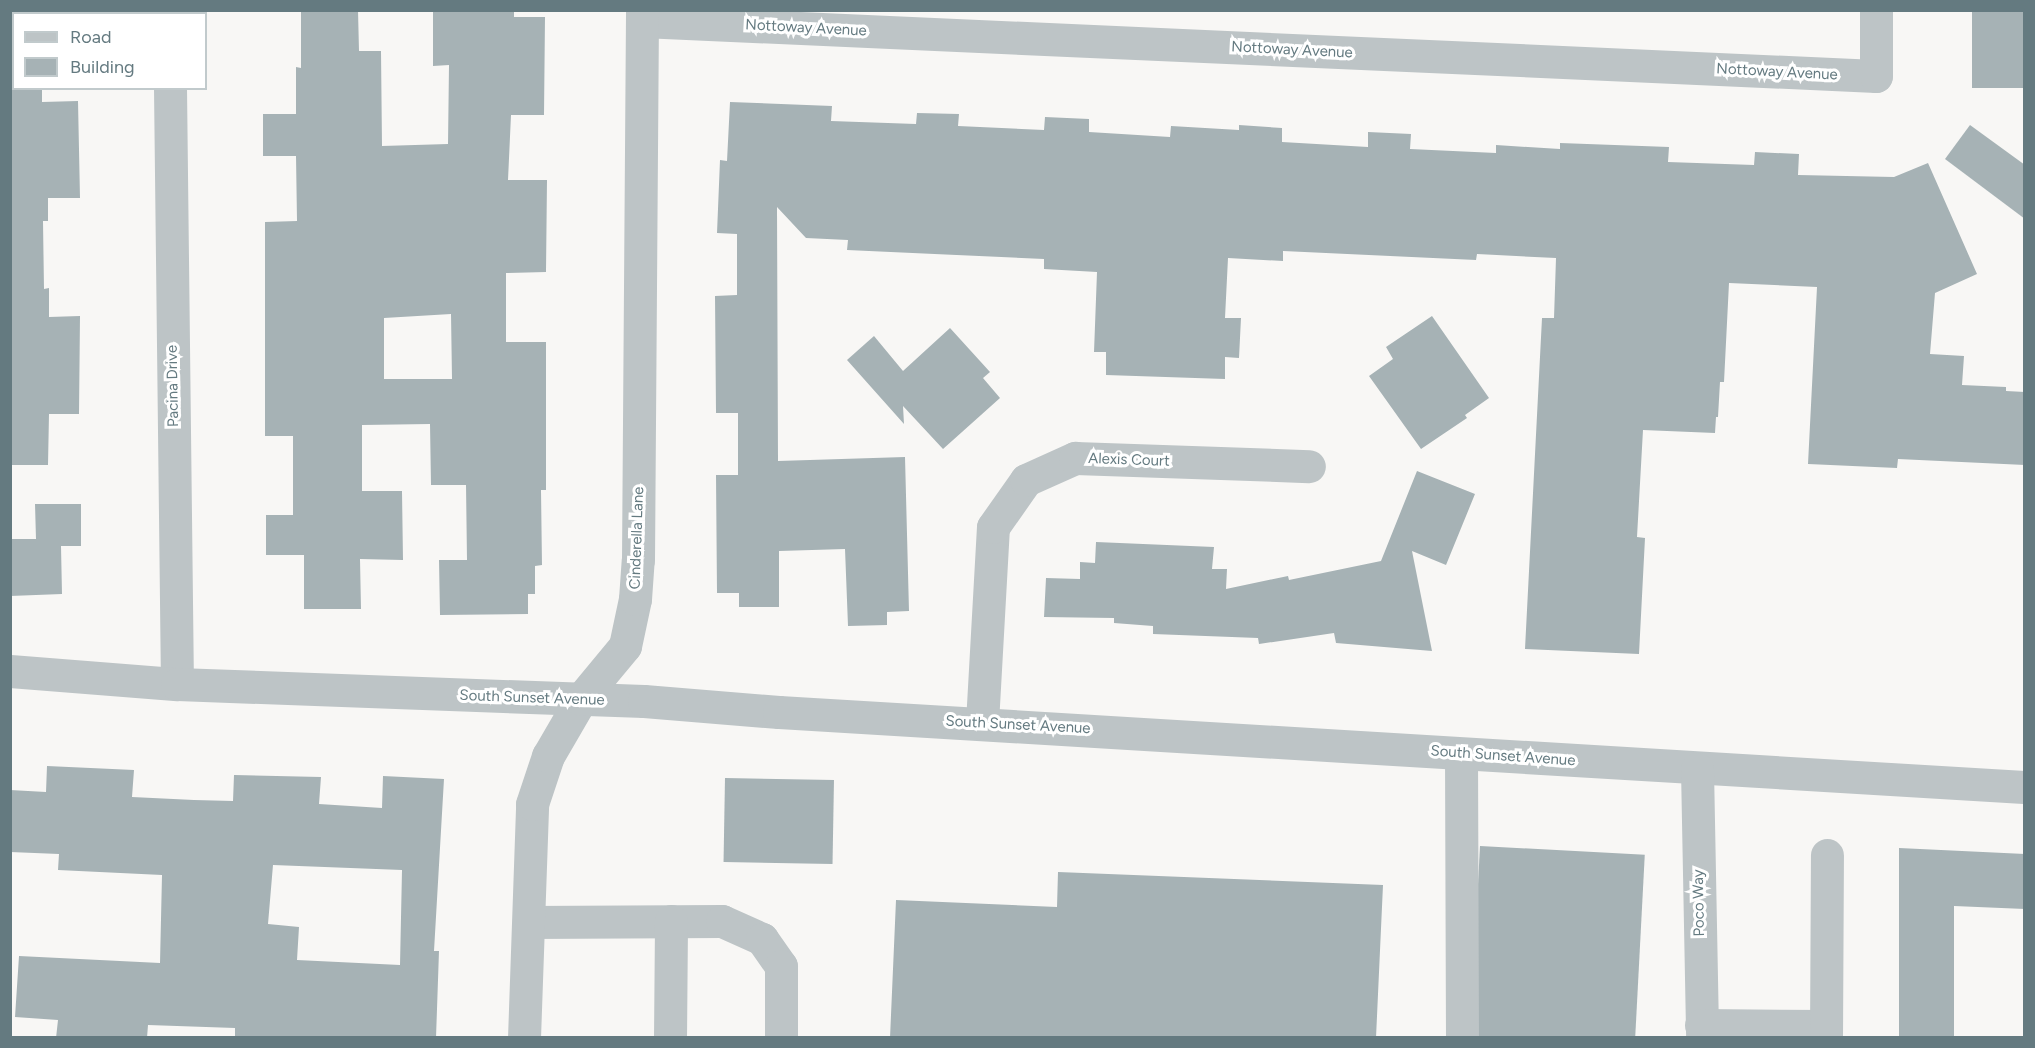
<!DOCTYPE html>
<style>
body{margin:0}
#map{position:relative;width:2035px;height:1048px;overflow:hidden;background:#f8f7f5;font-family:Figtree,sans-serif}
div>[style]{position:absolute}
.building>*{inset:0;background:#a6b2b5;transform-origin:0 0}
.minor>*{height:33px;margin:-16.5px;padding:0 16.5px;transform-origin:16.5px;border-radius:16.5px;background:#bdc4c6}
span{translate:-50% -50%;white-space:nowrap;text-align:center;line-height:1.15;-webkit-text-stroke:6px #fff;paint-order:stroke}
.street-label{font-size:15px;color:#647a80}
.frame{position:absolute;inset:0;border:12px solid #647a80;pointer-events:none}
.legend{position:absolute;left:12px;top:12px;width:195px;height:78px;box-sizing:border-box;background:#fff;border:2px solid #c1cacc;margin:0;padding:8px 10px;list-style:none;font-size:18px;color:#647a80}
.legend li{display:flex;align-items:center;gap:12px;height:30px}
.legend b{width:30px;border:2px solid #c1cacc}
</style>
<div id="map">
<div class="building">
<i style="clip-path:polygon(evenodd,301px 10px,358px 10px,359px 51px,381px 51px,382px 146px,448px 144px,449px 65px,433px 66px,433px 10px,514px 10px,514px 17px,545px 17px,544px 115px,511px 115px,508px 180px,547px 180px,546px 272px,506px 273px,506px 342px,546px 342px,546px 490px,541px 490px,542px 565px,535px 566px,535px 594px,528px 594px,528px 614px,440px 615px,439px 560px,467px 560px,466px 485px,431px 485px,430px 424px,362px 425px,362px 491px,402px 491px,403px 560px,360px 559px,361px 609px,304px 609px,304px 555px,266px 555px,266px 515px,293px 515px,293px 436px,265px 436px,265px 222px,297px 221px,296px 156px,263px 156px,263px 114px,296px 114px,296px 67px,301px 68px,301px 10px,451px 314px,452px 379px,384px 379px,384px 318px,451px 314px)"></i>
<i style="left:1972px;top:10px;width:53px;height:78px"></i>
<i style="clip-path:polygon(10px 88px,42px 88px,42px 102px,78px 101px,80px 198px,48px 198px,48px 221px,43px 221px,44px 289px,49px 288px,49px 317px,80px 316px,79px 414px,49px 414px,48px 465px,10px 465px)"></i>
<i style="clip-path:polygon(730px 102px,832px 106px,831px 121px,916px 124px,917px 113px,959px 114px,958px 126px,1044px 130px,1045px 117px,1089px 119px,1089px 132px,1170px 137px,1171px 126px,1239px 130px,1239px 125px,1282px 128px,1282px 142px,1368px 147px,1368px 132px,1411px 134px,1410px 149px,1496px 153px,1496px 145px,1560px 149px,1560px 143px,1669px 147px,1668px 162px,1754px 165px,1755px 152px,1799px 154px,1798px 175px,1894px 177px,1928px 163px,1977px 274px,1935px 293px,1930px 354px,1964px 356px,1962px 385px,2006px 387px,2006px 391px,2025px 392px,2025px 465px,1898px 459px,1897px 468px,1808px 464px,1817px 287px,1729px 283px,1724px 382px,1720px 382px,1718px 417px,1716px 417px,1715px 433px,1643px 430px,1637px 537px,1645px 538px,1639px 654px,1525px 649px,1542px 318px,1554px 318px,1556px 258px,1477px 254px,1476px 260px,1283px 251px,1283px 261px,1228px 258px,1225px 318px,1241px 318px,1239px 358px,1225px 357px,1225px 379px,1106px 375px,1106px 352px,1094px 352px,1097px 272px,1044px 269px,1044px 259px,847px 250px,848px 240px,806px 238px,777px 207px,778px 461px,905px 457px,909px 611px,887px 612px,887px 625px,848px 626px,845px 549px,779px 551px,779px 607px,739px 607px,739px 593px,717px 593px,716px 475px,738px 475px,738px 413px,716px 413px,715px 296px,737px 295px,737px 234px,717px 233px,720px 160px,727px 161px)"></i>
<i style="clip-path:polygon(1970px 125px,2025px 165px,2025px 219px,1945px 159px)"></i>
<i style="clip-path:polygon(1432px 316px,1489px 398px,1465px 415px,1467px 418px,1421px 449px,1369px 376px,1393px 359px,1386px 347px)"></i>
<i style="clip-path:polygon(950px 328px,990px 372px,983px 378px,1000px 398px,943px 449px,903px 406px,904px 424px,847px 360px,874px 336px,903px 371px)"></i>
<i style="clip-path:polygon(1417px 471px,1475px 494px,1446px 565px,1412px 551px,1432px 651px,1336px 643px,1334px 633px,1259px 644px,1258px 638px,1153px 634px,1153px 626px,1114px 623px,1114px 618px,1044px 617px,1046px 578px,1080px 579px,1080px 562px,1095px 563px,1096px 542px,1214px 547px,1212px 569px,1227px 569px,1226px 589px,1288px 576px,1289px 580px,1381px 561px)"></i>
<i style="clip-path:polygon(35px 504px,81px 504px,81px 546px,61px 546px,62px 594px,10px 596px,10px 539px,36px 539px)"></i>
<i style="clip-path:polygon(evenodd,47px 766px,134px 770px,132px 797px,194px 800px,233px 801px,234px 775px,321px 777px,319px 804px,382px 808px,383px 776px,444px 779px,434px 951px,439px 951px,436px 1038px,235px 1038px,235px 1028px,148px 1025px,147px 1038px,56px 1038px,58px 1020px,15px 1017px,19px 956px,160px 963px,162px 875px,58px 870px,59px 854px,10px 852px,10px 790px,46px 792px,47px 766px,273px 865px,402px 870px,400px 965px,297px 960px,299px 927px,268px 924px,273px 865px)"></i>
<i style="left:725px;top:778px;width:109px;height:84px;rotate:1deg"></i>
<i style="left:1480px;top:846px;width:165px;height:192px;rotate:3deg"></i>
<i style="clip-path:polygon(1899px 848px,2025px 854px,2025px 909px,1954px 906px,1954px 1038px,1899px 1038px)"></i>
<i style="clip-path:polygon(1058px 872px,1383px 885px,1376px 1038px,890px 1038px,896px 900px,1057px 907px)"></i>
</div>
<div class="minor">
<i style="left:169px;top:10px;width:4px;rotate:90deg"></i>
<i style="left:642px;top:21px;width:1235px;rotate:2.55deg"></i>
<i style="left:1876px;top:76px;width:66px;rotate:-90deg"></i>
<i style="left:170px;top:88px;width:596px;rotate:89.33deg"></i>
<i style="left:10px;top:671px;width:168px;rotate:4.5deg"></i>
<i style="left:177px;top:684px;width:467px;rotate:2.1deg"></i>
<i style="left:644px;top:701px;width:135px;rotate:4.7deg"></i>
<i style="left:779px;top:712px;width:1247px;rotate:3.45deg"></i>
<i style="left:982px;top:723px;width:196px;rotate:-86.8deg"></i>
<i style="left:993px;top:527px;width:57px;rotate:-54.9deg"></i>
<i style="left:1026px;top:480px;width:54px;rotate:-24.2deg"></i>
<i style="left:1075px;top:458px;width:234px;rotate:2deg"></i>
<i style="left:1461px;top:754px;width:284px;rotate:89.8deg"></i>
<i style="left:1697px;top:769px;width:269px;rotate:88.9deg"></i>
<i style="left:529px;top:922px;width:193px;rotate:-0.3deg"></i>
<i style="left:722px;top:921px;width:44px;rotate:24.2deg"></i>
<i style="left:762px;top:939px;width:33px;rotate:55deg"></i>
<i style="left:781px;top:966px;width:72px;rotate:90deg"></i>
<i style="left:1701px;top:1025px;width:125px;rotate:0.5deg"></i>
<i style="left:524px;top:1038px;width:234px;rotate:-88deg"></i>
<i style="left:532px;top:804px;width:51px;rotate:-71.6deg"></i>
<i style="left:548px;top:756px;width:66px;rotate:-59.9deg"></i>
<i style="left:581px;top:699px;width:69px;rotate:-50.3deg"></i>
<i style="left:625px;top:646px;width:48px;rotate:-78deg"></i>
<i style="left:635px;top:599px;width:39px;rotate:-86deg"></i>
<i style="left:638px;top:560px;width:550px;rotate:-89.58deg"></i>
<i style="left:670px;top:1038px;width:117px;rotate:-89.5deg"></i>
<i style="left:1826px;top:1038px;width:183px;rotate:-89.7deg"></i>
</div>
<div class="street-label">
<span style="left:806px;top:28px;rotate:3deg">Nottoway Avenue</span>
<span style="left:1292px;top:50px;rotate:3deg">Nottoway Avenue</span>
<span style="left:1777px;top:72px;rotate:3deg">Nottoway Avenue</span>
<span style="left:173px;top:386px;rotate:-91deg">Pacina Drive</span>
<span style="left:1129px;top:460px;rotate:2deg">Alexis Court</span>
<span style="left:637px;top:538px;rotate:-88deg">Cinderella Lane</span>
<span style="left:532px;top:698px;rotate:2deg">South Sunset Avenue</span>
<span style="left:1018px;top:725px;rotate:3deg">South Sunset Avenue</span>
<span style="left:1503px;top:756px;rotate:4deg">South Sunset Avenue</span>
<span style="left:1699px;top:903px;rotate:-91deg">Poco Way</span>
</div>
<div class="frame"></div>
<ul class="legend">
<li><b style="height:8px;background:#bdc4c6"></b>Road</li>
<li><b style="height:16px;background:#a6b2b5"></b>Building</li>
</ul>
</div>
